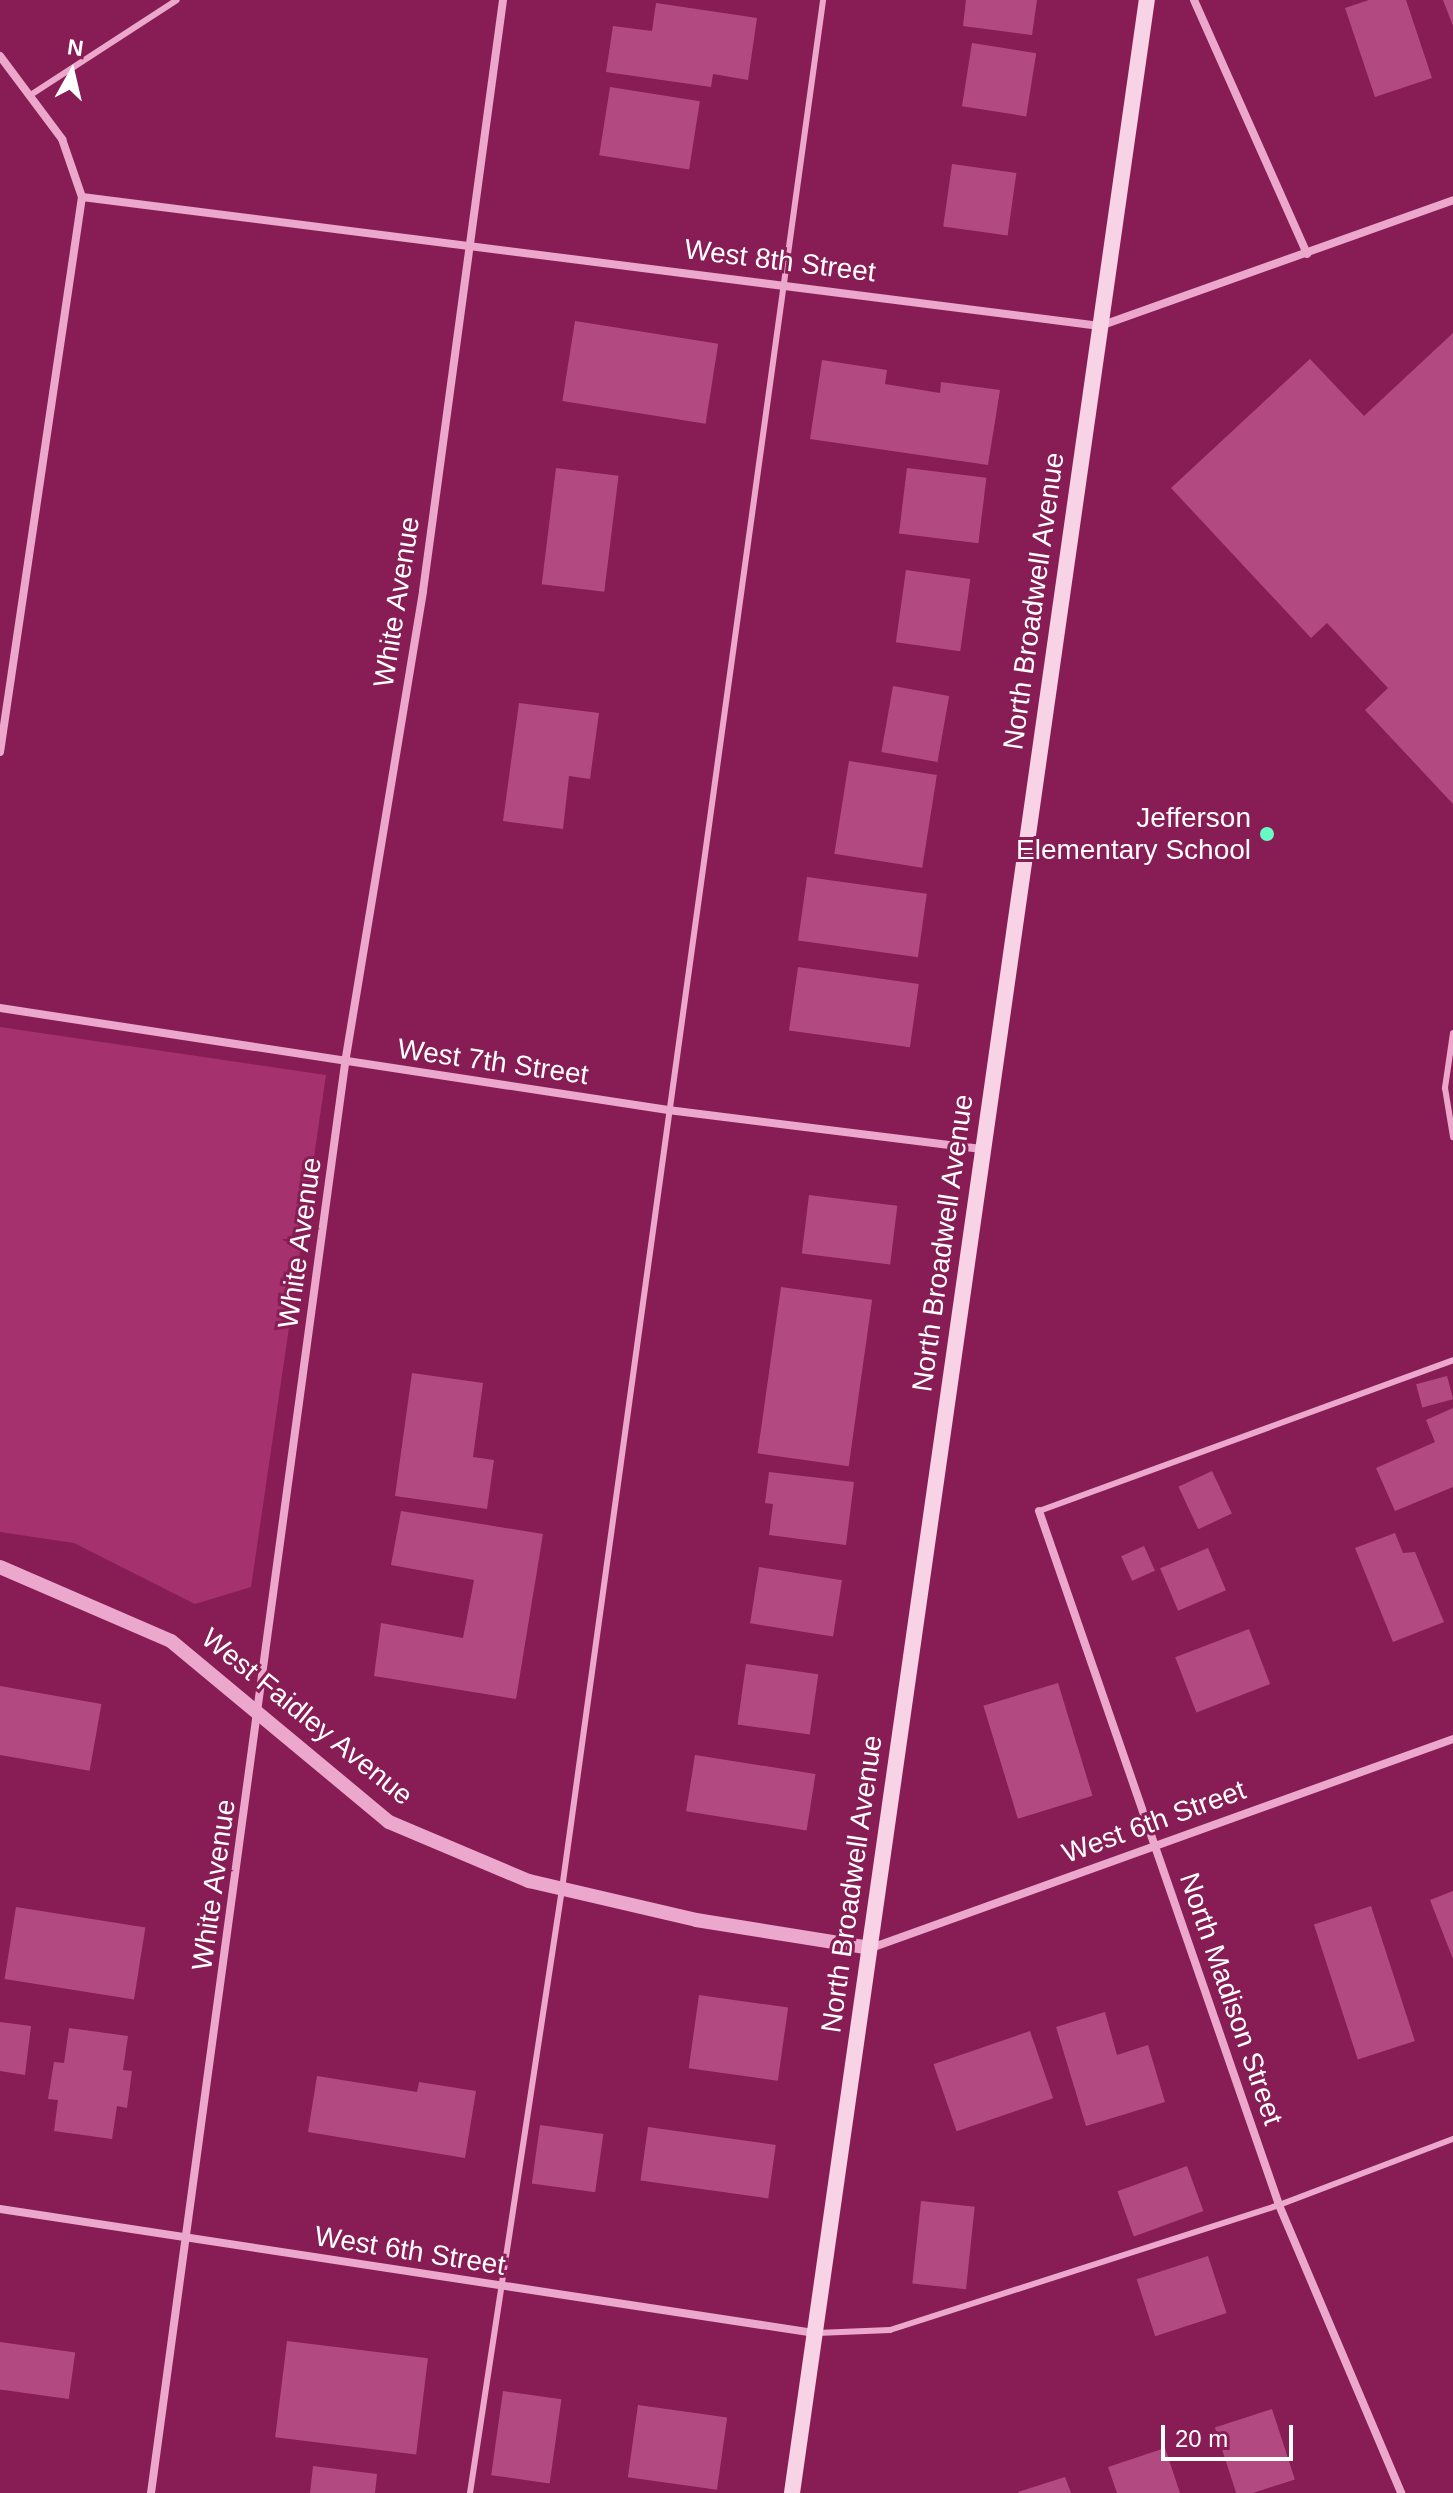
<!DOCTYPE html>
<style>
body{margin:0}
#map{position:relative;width:1453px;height:2493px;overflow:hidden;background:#881d55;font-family:Arial,sans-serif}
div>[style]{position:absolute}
.green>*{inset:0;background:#a5316f}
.building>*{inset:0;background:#b24a81;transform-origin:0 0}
.service>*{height:6px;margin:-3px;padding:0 3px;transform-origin:3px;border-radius:3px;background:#eba7cc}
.minor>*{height:8px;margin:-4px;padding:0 4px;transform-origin:4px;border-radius:4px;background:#eba7cc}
.tertiary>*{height:14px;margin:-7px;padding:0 7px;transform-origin:7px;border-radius:7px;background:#eba7cc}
.secondary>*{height:16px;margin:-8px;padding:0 8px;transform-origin:8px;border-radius:8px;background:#f8d3e6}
.dots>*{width:22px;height:22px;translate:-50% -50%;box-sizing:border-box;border:4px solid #881d55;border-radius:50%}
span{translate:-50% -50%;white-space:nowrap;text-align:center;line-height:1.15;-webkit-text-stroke:6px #881d55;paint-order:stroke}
.street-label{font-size:28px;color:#fff}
.poi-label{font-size:28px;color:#fff}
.right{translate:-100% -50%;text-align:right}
.north{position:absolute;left:32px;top:32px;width:80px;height:80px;-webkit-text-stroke:6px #881d55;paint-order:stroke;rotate:8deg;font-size:22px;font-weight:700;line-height:32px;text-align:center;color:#fff}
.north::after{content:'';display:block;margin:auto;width:28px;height:36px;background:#fff;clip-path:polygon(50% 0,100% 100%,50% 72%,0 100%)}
.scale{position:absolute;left:1161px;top:2425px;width:132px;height:36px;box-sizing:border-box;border:4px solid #fff;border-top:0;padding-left:10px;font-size:24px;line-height:28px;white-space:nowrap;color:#fff;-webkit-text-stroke:6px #881d55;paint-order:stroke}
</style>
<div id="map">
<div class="green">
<i style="clip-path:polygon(0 1027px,326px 1075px,251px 1587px,195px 1604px,74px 1543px,0 1532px)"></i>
</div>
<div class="building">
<i style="clip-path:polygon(966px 0,1037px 0,1032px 35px,963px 26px)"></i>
<i style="clip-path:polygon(1369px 0,1406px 0,1432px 78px,1375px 97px,1345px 8px)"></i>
<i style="clip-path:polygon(1443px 0,1453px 0,1453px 26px)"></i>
<i style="clip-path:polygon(656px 3px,757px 18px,748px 80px,713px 74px,711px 87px,606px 72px,613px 26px,652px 31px)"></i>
<i style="left:972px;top:43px;width:65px;height:64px;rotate:9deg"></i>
<i style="left:610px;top:87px;width:91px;height:69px;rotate:9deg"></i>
<i style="left:952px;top:164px;width:65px;height:63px;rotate:8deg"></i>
<i style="left:575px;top:321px;width:145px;height:81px;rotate:9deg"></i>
<i style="clip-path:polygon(1453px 333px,1453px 804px,1365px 710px,1388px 688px,1327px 623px,1311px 638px,1171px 488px,1310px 359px,1364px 416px)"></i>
<i style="clip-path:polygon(822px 360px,887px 370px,885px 384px,940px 393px,941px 382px,1000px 390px,988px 465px,810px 439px)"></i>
<i style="left:556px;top:468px;width:63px;height:117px;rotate:7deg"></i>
<i style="left:907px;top:468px;width:80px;height:66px;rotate:7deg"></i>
<i style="left:906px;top:570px;width:65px;height:73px;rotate:8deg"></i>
<i style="left:893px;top:686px;width:57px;height:67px;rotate:10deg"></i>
<i style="clip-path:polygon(519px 703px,599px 713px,590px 779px,569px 776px,563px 829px,503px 821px)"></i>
<i style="left:849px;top:761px;width:89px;height:94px;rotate:9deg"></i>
<i style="left:807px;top:877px;width:121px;height:64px;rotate:8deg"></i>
<i style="left:798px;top:967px;width:122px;height:64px;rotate:8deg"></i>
<i style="left:809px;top:1195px;width:89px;height:59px;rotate:7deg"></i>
<i style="left:781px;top:1287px;width:92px;height:168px;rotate:8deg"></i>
<i style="clip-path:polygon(412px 1373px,483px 1383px,473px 1457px,494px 1460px,487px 1509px,395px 1496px)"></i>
<i style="left:1447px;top:1376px;width:24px;height:32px;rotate:75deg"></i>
<i style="clip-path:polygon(1453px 1408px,1453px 1487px,1395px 1511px,1376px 1468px,1435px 1442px,1426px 1420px)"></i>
<i style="left:1212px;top:1471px;width:47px;height:37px;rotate:65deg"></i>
<i style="clip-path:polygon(769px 1472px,854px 1482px,846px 1545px,769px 1535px,773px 1504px,765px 1503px)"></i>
<i style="clip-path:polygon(401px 1511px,543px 1534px,516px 1699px,374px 1676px,381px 1623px,463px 1638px,474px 1580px,391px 1565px)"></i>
<i style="clip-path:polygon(1395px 1533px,1403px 1553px,1415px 1552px,1444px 1622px,1393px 1642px,1355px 1548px)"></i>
<i style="left:1144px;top:1546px;width:27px;height:25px;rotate:66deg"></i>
<i style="left:1208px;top:1548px;width:46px;height:52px;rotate:67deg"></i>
<i style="left:759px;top:1567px;width:84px;height:57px;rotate:9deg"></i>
<i style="left:1249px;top:1629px;width:59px;height:79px;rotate:69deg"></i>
<i style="left:746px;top:1664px;width:73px;height:61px;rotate:8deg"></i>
<i style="left:1058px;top:1683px;width:118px;height:78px;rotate:73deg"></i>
<i style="left:0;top:1686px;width:103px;height:68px;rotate:10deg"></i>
<i style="left:695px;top:1755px;width:122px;height:57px;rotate:9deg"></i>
<i style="clip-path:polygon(1453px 1891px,1453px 1959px,1430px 1900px)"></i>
<i style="left:1371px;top:1906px;width:142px;height:60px;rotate:72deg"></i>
<i style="left:16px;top:1907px;width:131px;height:73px;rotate:9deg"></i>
<i style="left:699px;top:1995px;width:90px;height:74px;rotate:8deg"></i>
<i style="clip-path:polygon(1105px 2012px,1117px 2055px,1148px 2045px,1165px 2102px,1086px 2126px,1056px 2027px)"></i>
<i style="clip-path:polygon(0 2022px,31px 2026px,25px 2075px,0 2071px)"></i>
<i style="clip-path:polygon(69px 2028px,128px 2036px,123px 2070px,132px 2071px,127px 2108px,117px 2106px,112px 2139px,54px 2131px,58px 2100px,48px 2099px,54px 2062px,64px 2063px)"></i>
<i style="left:1030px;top:2031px;width:71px;height:102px;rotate:71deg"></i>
<i style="clip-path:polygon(317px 2076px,417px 2092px,419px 2082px,476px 2091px,465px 2158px,308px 2132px)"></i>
<i style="left:540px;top:2125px;width:64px;height:59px;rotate:8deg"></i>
<i style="left:648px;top:2127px;width:129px;height:54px;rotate:8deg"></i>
<i style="left:1187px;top:2166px;width:48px;height:74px;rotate:70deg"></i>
<i style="left:921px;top:2201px;width:54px;height:83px;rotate:6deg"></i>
<i style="left:1208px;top:2256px;width:60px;height:75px;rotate:72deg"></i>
<i style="left:287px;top:2341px;width:142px;height:97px;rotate:7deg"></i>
<i style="left:0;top:2342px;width:76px;height:47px;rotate:8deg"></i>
<i style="left:503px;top:2391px;width:59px;height:85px;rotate:8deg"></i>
<i style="left:638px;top:2405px;width:90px;height:73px;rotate:8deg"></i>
<i style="left:1272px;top:2409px;width:74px;height:60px;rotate:72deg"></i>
<i style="clip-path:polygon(1165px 2448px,1180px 2493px,1117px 2493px,1108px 2467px)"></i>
<i style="clip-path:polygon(313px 2466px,377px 2474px,375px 2493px,310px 2493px)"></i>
<i style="clip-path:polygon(1065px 2477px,1071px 2493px,1019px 2493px,1018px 2492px)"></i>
</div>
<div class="service">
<i style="left:29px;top:96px;width:176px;rotate:-33deg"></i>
<i style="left:1453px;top:1033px;width:56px;rotate:98.3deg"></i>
<i style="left:1445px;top:1088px;width:50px;rotate:80.7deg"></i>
<i style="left:1039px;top:1511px;width:441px;rotate:-20deg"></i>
<i style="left:817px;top:2333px;width:73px;rotate:-2.4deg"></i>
<i style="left:890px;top:2330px;width:409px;rotate:-17.8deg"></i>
<i style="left:1279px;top:2205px;width:186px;rotate:-20.8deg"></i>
<i style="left:470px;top:2493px;width:611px;rotate:-81.34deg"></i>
<i style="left:562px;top:1889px;width:1907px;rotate:-82.13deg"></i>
</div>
<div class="minor">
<i style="left:1194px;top:0;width:278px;rotate:66deg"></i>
<i style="left:0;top:56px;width:104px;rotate:53.2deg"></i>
<i style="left:62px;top:139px;width:61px;rotate:71deg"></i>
<i style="left:82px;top:197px;width:561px;rotate:98.4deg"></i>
<i style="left:82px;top:197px;width:1026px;rotate:7.22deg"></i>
<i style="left:1100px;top:326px;width:375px;rotate:-19.6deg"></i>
<i style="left:0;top:1008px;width:676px;rotate:8.68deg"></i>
<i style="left:668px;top:1110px;width:316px;rotate:7.1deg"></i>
<i style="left:1039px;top:1511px;width:734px;rotate:70.92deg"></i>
<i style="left:1279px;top:2205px;width:313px;rotate:67deg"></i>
<i style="left:871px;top:1948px;width:618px;rotate:-19.75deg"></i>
<i style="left:0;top:2209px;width:823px;rotate:8.66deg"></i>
<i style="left:151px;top:2493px;width:1443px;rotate:-82.27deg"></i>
<i style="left:345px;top:1063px;width:478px;rotate:-80.6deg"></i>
<i style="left:423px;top:591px;width:596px;rotate:-82.29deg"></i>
</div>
<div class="tertiary">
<i style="left:0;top:1567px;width:186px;rotate:23.4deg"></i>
<i style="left:171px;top:1641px;width:283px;rotate:39.7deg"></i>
<i style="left:389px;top:1822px;width:152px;rotate:22.9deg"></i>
<i style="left:529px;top:1881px;width:171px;rotate:13.1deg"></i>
<i style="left:696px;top:1920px;width:176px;rotate:9.1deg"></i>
</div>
<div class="secondary">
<i style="left:792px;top:2493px;width:2518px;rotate:-81.9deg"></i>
</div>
<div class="dots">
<i style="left:1267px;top:834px;background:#65fbc3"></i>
</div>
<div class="street-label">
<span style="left:780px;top:261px;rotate:7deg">West 8th Street</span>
<span style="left:1034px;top:601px;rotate:-82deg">North Broadwell Avenue</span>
<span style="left:397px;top:602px;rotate:-81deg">White Avenue</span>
<span style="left:493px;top:1062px;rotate:8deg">West 7th Street</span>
<span style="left:300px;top:1243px;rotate:-82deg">White Avenue</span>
<span style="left:943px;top:1243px;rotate:-82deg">North Broadwell Avenue</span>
<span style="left:307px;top:1717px;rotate:39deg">West Faidley Avenue</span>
<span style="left:1154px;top:1822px;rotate:-20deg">West 6th Street</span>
<span style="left:852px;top:1884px;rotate:-82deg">North Broadwell Avenue</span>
<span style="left:214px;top:1885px;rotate:-82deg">White Avenue</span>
<span style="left:1231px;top:1999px;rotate:71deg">North Madison Street</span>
<span style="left:410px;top:2251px;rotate:9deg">West 6th Street</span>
</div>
<div class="poi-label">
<span class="right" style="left:1251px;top:834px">Jefferson<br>Elementary School</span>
</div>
<div class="north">N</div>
<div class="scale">20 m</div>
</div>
